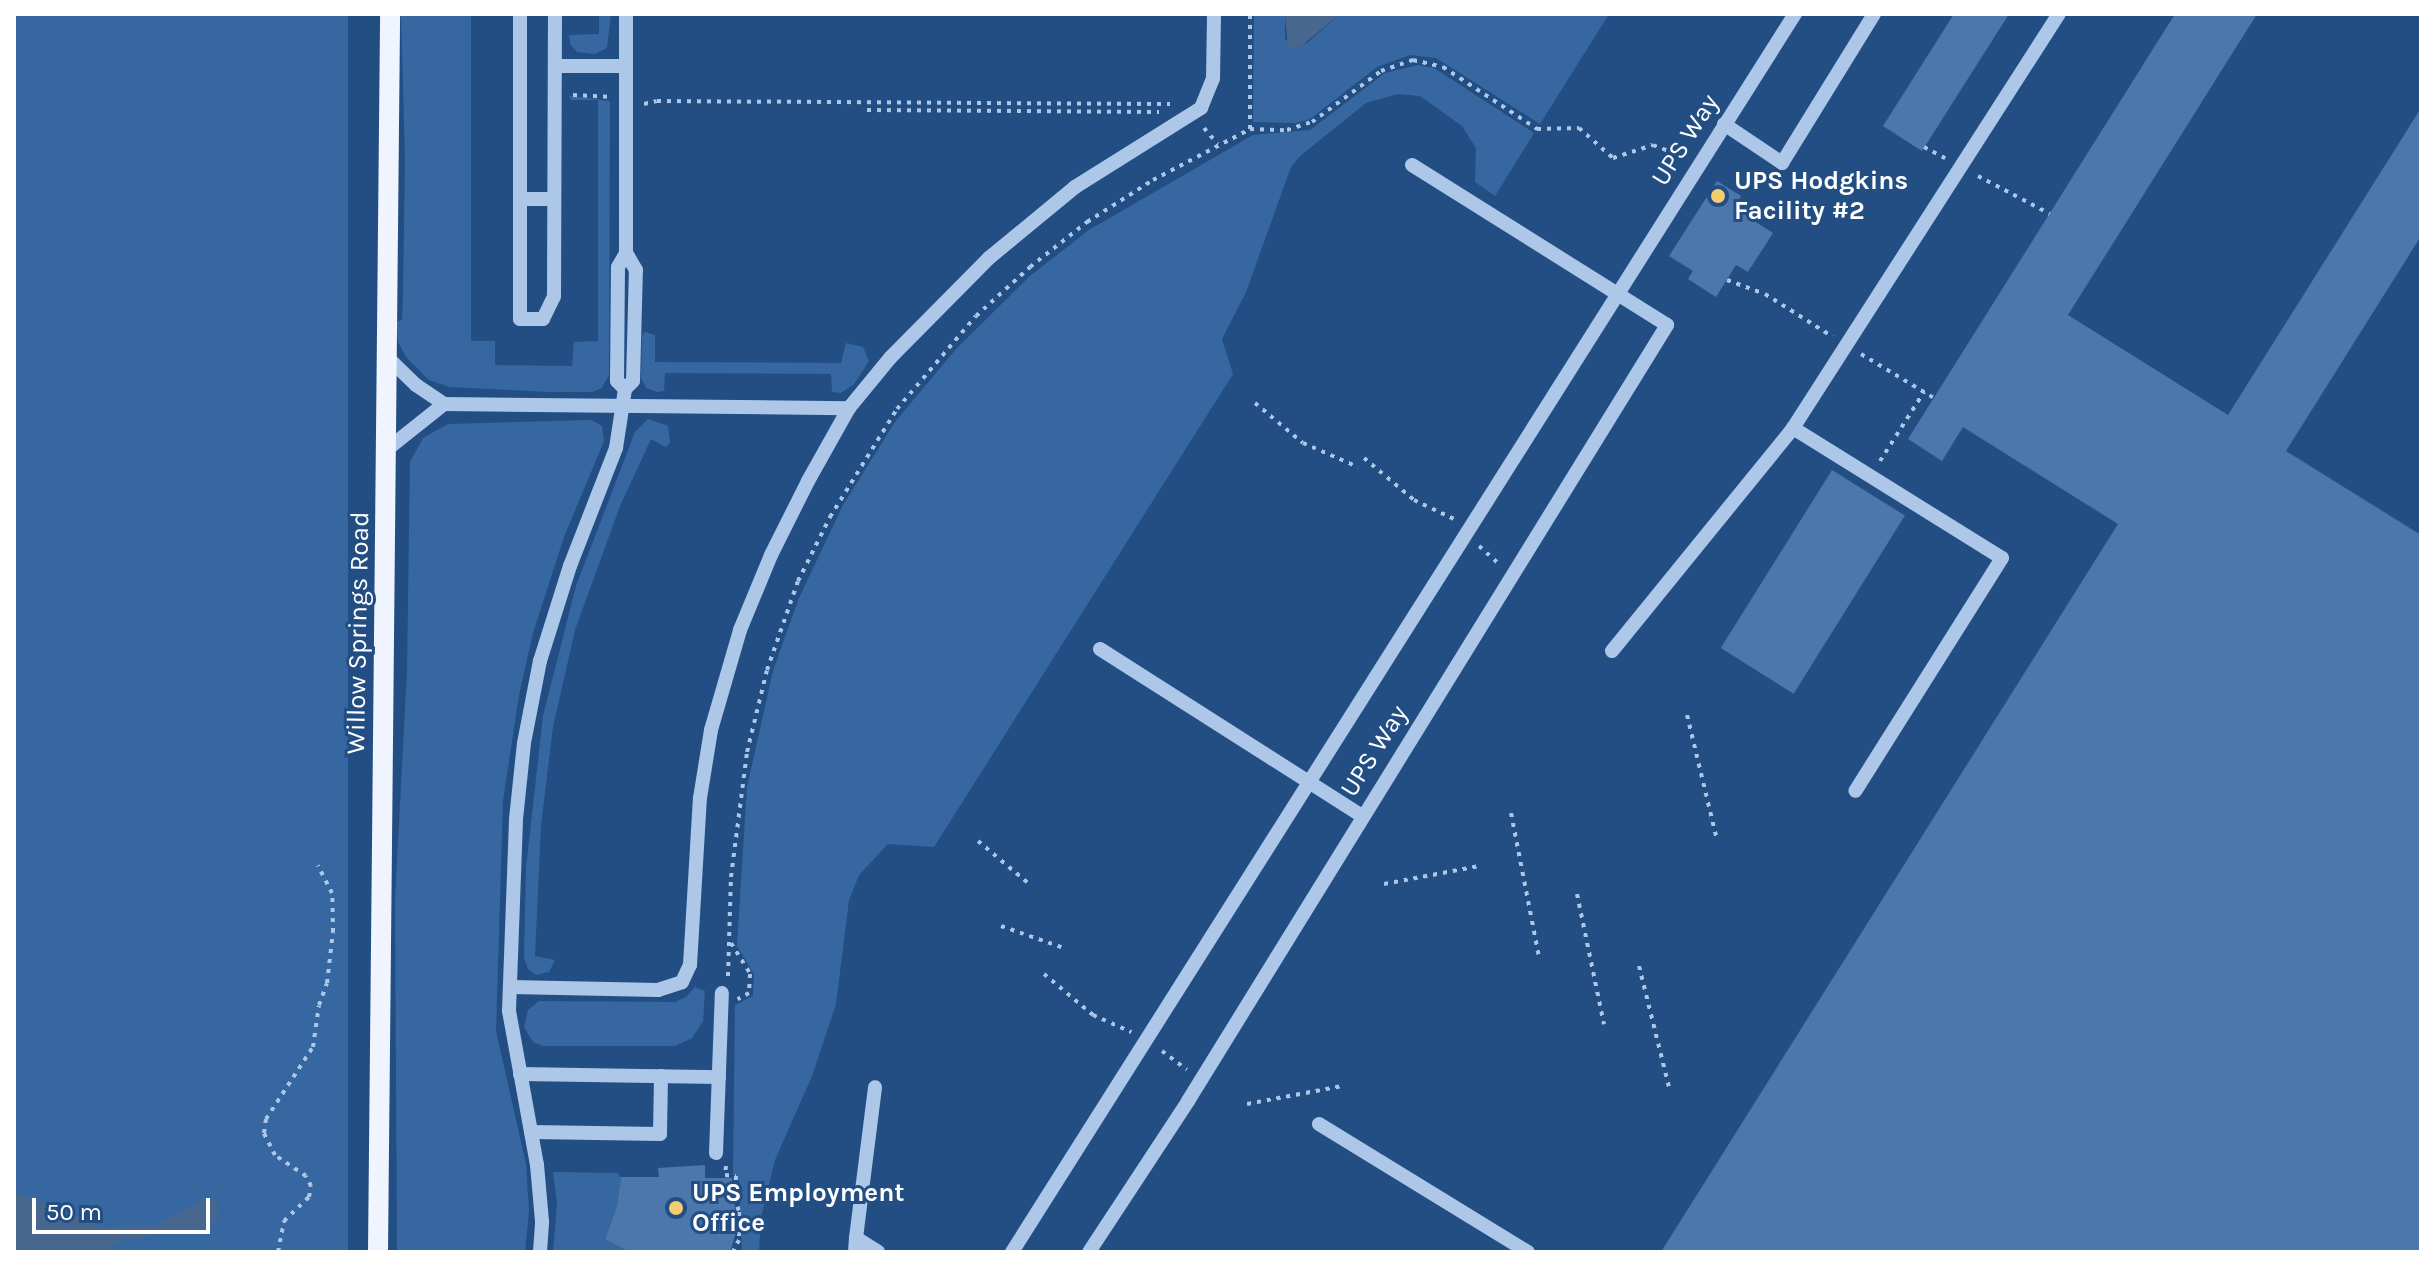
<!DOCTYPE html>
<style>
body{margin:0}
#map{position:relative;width:2435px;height:1266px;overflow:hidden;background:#234e84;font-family:Karla,sans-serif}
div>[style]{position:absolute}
.green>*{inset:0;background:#3767a1;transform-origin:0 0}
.water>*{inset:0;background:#48678e}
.building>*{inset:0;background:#4b77ac;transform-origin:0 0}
.path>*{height:4px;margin-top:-2px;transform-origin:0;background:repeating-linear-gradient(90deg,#acc7e8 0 4px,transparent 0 10px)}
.minor>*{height:14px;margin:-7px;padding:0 7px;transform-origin:7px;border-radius:7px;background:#acc7e8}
.major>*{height:20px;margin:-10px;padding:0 10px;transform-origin:10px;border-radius:10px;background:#eff4fe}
.dots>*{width:22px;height:22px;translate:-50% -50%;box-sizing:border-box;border:4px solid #234e84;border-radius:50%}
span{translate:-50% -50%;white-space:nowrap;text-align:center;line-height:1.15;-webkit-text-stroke:6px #234e84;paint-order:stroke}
.street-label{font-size:26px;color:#fff}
.poi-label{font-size:26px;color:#fff;font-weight:700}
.left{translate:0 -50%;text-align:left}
.frame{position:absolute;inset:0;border:16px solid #fff;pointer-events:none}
.scale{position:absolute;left:32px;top:1198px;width:178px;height:36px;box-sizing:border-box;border:4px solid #fff;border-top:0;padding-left:10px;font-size:24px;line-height:28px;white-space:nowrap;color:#fff;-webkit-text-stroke:6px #234e84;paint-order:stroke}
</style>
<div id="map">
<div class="green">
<i style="left:14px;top:14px;width:334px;height:1238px"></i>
<i style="clip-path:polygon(401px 14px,471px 14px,471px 341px,495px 341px,495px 365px,572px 366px,574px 342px,598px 341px,598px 100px,571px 100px,569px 96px,610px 101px,609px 375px,602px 388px,592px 392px,549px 392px,449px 387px,429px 380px,406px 357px,398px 342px,396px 322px,402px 320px,403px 293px,405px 160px)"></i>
<i style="clip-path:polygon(599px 14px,611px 14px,607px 48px,595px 54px,577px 52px,570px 44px,569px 35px,599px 34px)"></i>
<i style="clip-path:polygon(1254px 14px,1285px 14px,1285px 40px,1307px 43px,1340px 14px,1609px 14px,1540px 124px,1436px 58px,1410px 55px,1377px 67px,1310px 119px,1296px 123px,1253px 122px)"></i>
<i style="clip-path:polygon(1418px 65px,1434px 68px,1534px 133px,1495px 196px,1475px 182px,1476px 148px,1462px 126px,1420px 96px,1398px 94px,1366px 103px,1300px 156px,1291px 167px,1246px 292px,1222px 339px,1233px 374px,934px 847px,888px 844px,859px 875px,849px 900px,836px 1004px,812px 1076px,775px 1160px,761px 1218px,759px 1252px,742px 1252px,739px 1181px,733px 1174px,735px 1005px,753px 996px,754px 974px,737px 946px,747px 787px,773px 671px,799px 598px,843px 505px,895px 422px,956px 349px,1030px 276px,1089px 230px,1253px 135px,1310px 130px,1385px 73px)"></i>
<i style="clip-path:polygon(645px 332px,655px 335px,655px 362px,841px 363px,846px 343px,863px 347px,869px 361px,854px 384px,841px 393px,832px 392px,831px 374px,665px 373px,664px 391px,657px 392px,646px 388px,641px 378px,642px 335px)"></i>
<i style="clip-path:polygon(648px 419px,668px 426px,670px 442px,666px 447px,651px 439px,620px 506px,575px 630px,553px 727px,541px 825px,535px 956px,555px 960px,549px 972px,536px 975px,528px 969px,524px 958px,526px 868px,543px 716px,576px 586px,635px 432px)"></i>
<i style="clip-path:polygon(591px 420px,602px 426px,604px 441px,564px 537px,533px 633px,519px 695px,503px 801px,496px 1031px,526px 1164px,529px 1211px,525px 1252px,397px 1252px,395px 900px,407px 672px,410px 462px,423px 438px,448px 424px)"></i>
<i style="clip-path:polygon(695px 987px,705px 991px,703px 1021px,692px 1038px,675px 1046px,543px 1046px,533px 1042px,524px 1027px,528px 1010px,539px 1001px,675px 1002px,686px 997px)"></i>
<i style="clip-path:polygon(553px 1172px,617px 1173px,621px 1177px,617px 1206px,605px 1238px,630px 1252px,553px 1252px,557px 1204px)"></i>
</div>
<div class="water">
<i style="clip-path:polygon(1285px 14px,1340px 14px,1300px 47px,1288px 47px)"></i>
<i style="clip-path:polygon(14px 1192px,106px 1228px,158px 1225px,207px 1197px,216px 1201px,218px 1210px,215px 1224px,206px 1232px,168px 1232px,121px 1241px,113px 1243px,112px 1252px,14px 1252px)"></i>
</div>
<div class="building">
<i style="clip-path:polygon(1954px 14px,2009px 14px,1922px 151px,1883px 126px)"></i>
<i style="clip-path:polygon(2175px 14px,2257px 14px,2068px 315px,2228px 415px,2421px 108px,2421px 236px,2286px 451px,2421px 535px,2421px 1252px,1661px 1252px,2118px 524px,1963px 427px,1942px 461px,1908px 439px)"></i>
<i style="clip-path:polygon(1717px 181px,1741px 196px,1734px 208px,1773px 233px,1748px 272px,1736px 265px,1716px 297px,1688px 279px,1693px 271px,1669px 256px)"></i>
<i style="left:1832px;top:470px;width:86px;height:210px;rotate:32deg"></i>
<i style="clip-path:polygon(705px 1165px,705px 1178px,732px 1178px,737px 1229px,730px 1252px,630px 1252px,605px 1239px,617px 1206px,621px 1177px,659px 1177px,658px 1168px)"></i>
</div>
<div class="path">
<i style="left:573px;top:95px;width:35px;rotate:3deg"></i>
<i style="left:644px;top:104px;width:13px;rotate:-13deg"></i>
<i style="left:657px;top:101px;width:513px;rotate:0.34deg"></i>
<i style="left:867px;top:110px;width:292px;rotate:0.4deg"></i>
<i style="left:1204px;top:128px;width:21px;rotate:49deg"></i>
<i style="left:1250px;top:129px;width:115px;rotate:-90deg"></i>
<i style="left:1924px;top:147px;width:24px;rotate:28deg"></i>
<i style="left:1978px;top:176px;width:81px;rotate:27.8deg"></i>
<i style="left:1727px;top:280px;width:40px;rotate:20.2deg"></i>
<i style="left:1765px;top:294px;width:80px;rotate:32.3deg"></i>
<i style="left:1861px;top:354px;width:85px;rotate:31.1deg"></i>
<i style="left:1255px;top:403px;width:62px;rotate:39.8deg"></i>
<i style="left:1303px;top:443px;width:60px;rotate:23.6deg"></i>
<i style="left:1364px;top:458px;width:65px;rotate:40deg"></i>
<i style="left:1414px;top:500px;width:44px;rotate:25.4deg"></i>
<i style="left:1880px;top:461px;width:82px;rotate:-57.5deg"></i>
<i style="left:1479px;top:546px;width:27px;rotate:42deg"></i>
<i style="left:1687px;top:715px;width:129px;rotate:76.5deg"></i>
<i style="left:1511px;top:813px;width:147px;rotate:79deg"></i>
<i style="left:978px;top:841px;width:65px;rotate:40deg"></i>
<i style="left:1384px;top:884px;width:97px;rotate:-10.7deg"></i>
<i style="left:1577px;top:894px;width:133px;rotate:78.3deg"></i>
<i style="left:1001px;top:926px;width:64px;rotate:19.3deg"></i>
<i style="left:731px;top:943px;width:36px;rotate:58deg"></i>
<i style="left:750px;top:974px;width:19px;rotate:93deg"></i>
<i style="left:749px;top:993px;width:13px;rotate:151deg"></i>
<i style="left:1639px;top:966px;width:125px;rotate:76.1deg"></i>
<i style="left:1044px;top:974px;width:64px;rotate:39.9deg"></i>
<i style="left:1093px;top:1015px;width:42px;rotate:24.1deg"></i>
<i style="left:728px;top:976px;width:99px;rotate:-88.3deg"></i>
<i style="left:731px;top:877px;width:126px;rotate:-82.7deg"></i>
<i style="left:747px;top:752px;width:84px;rotate:-76.3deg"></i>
<i style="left:767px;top:670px;width:94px;rotate:-70.8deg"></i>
<i style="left:798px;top:581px;width:72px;rotate:-63.4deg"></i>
<i style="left:830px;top:517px;width:127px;rotate:-58.2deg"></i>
<i style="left:897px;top:409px;width:122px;rotate:-49.7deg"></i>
<i style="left:976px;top:316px;width:73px;rotate:-42.2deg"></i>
<i style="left:1030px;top:267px;width:73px;rotate:-38.3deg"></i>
<i style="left:1087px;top:222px;width:78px;rotate:-32.5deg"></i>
<i style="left:1153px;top:180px;width:110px;rotate:-27.7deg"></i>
<i style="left:1250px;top:129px;width:37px;rotate:2deg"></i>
<i style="left:1287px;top:130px;width:26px;rotate:-18deg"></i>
<i style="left:1312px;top:122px;width:86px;rotate:-36.5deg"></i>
<i style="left:1381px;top:71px;width:34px;rotate:-19deg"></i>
<i style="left:1413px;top:60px;width:31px;rotate:13deg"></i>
<i style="left:1443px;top:67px;width:113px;rotate:33.4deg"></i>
<i style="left:1537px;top:129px;width:42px;rotate:-1.4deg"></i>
<i style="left:1579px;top:128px;width:45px;rotate:41.4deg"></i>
<i style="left:1613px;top:158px;width:42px;rotate:-18deg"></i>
<i style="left:1653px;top:145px;width:33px;rotate:21deg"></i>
<i style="left:1162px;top:1051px;width:31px;rotate:37deg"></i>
<i style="left:1247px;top:1104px;width:97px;rotate:-10.7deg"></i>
<i style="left:726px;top:1166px;width:9px;rotate:96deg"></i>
<i style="left:725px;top:1175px;width:11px;rotate:5deg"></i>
<i style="left:736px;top:1176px;width:21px;rotate:93deg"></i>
<i style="left:735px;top:1197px;width:16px;rotate:75deg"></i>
<i style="left:739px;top:1212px;width:28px;rotate:90deg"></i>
<i style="left:739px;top:1240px;width:13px;rotate:117deg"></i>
<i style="left:278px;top:1252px;width:32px;rotate:-79deg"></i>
<i style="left:284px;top:1221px;width:35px;rotate:-44deg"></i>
<i style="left:309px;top:1197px;width:11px;rotate:-80deg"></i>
<i style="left:311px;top:1186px;width:11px;rotate:-117deg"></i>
<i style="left:306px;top:1176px;width:37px;rotate:-146deg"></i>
<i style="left:275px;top:1155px;width:25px;rotate:-117deg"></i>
<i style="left:264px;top:1133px;width:14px;rotate:-82deg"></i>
<i style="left:266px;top:1119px;width:86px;rotate:-56.9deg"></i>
<i style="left:313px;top:1047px;width:42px;rotate:-81.9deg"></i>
<i style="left:319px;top:1005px;width:23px;rotate:-70deg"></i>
<i style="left:327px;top:983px;width:51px;rotate:-83.3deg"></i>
<i style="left:333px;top:932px;width:39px;rotate:-91deg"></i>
<i style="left:332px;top:893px;width:31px;rotate:-117deg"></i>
</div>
<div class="minor">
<i style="left:520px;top:14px;width:305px;rotate:90deg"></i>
<i style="left:520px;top:319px;width:23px"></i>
<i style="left:543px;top:319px;width:25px;rotate:-64deg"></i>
<i style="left:554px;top:296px;width:282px;rotate:-89.8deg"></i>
<i style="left:555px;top:66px;width:71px"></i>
<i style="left:1724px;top:124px;width:70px;rotate:33.9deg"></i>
<i style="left:1782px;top:163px;width:175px;rotate:-58.3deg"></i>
<i style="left:520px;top:199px;width:34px"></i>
<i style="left:386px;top:356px;width:42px;rotate:44deg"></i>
<i style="left:416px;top:385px;width:34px;rotate:34deg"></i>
<i style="left:444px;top:404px;width:405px;rotate:0.6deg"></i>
<i style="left:625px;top:389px;width:11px;rotate:-135deg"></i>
<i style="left:617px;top:381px;width:114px;rotate:-89.5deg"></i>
<i style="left:618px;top:267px;width:16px;rotate:-60deg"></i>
<i style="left:626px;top:253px;width:239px;rotate:-90deg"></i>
<i style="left:1793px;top:428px;width:246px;rotate:31.9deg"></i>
<i style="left:2002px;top:558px;width:275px;rotate:122.2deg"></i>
<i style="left:385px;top:451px;width:75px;rotate:-38.5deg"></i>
<i style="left:1100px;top:649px;width:311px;rotate:32.5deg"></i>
<i style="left:1612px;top:651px;width:287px;rotate:-50.9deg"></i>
<i style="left:1793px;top:428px;width:492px;rotate:-57.3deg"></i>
<i style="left:510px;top:987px;width:148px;rotate:1.2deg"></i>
<i style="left:658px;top:990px;width:25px;rotate:-18deg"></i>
<i style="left:682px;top:982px;width:19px;rotate:-65deg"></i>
<i style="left:690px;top:965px;width:167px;rotate:-86.6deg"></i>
<i style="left:700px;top:798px;width:69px;rotate:-80.8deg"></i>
<i style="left:711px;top:730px;width:104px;rotate:-73.8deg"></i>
<i style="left:740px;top:630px;width:81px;rotate:-67.5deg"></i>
<i style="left:771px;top:555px;width:83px;rotate:-63.4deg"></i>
<i style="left:808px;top:481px;width:84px;rotate:-60.7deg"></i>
<i style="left:849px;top:408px;width:65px;rotate:-50.6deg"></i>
<i style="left:890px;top:358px;width:141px;rotate:-45.3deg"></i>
<i style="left:989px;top:258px;width:112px;rotate:-39.5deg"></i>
<i style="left:1075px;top:187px;width:149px;rotate:-32.1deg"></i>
<i style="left:1201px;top:108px;width:31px;rotate:-68deg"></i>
<i style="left:1213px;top:79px;width:65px;rotate:-89.1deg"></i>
<i style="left:520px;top:1074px;width:199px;rotate:0.9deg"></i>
<i style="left:1319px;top:1124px;width:245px;rotate:31.5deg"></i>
<i style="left:531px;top:1132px;width:129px;rotate:0.9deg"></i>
<i style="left:660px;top:1134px;width:58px;rotate:-89deg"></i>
<i style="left:716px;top:1153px;width:160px;rotate:-87.9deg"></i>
<i style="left:856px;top:1238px;width:152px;rotate:-82.8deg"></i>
<i style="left:540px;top:1252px;width:31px;rotate:-86deg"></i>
<i style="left:542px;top:1221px;width:56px;rotate:-95.1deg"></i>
<i style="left:537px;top:1165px;width:157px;rotate:-100.3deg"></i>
<i style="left:509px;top:1011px;width:192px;rotate:-87.9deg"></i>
<i style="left:516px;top:819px;width:76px;rotate:-84deg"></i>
<i style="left:524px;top:743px;width:84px;rotate:-79deg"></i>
<i style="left:540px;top:661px;width:100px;rotate:-72.5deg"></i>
<i style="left:570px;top:566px;width:127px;rotate:-68.7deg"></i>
<i style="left:616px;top:448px;width:60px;rotate:-81.3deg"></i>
<i style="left:625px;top:389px;width:11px;rotate:-45deg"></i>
<i style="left:633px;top:381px;width:111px;rotate:-88.5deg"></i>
<i style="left:636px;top:270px;width:20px;rotate:-120deg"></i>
<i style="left:855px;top:1252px;width:14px;rotate:-86deg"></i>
<i style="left:856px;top:1238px;width:26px;rotate:32deg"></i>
<i style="left:1012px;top:1252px;width:1465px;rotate:-57.69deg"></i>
<i style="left:1089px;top:1252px;width:181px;rotate:-56.7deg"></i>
<i style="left:1188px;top:1101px;width:912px;rotate:-58.31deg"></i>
<i style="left:1667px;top:325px;width:301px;rotate:-147.9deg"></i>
</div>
<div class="major">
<i style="left:378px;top:1252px;width:1238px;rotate:-89.44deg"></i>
</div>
<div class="dots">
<i style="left:1718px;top:196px;background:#f4cd6e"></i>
<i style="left:676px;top:1208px;background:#f4cd6e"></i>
</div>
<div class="street-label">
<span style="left:1685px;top:140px;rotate:-58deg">UPS Way</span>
<span style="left:358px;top:633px;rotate:-89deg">Willow Springs Road</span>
<span style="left:1374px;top:751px;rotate:-58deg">UPS Way</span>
</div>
<div class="poi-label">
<span class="left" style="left:1734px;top:196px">UPS Hodgkins<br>Facility #2</span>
<span class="left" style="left:692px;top:1208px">UPS Employment<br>Office</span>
</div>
<div class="frame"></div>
<div class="scale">50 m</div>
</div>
